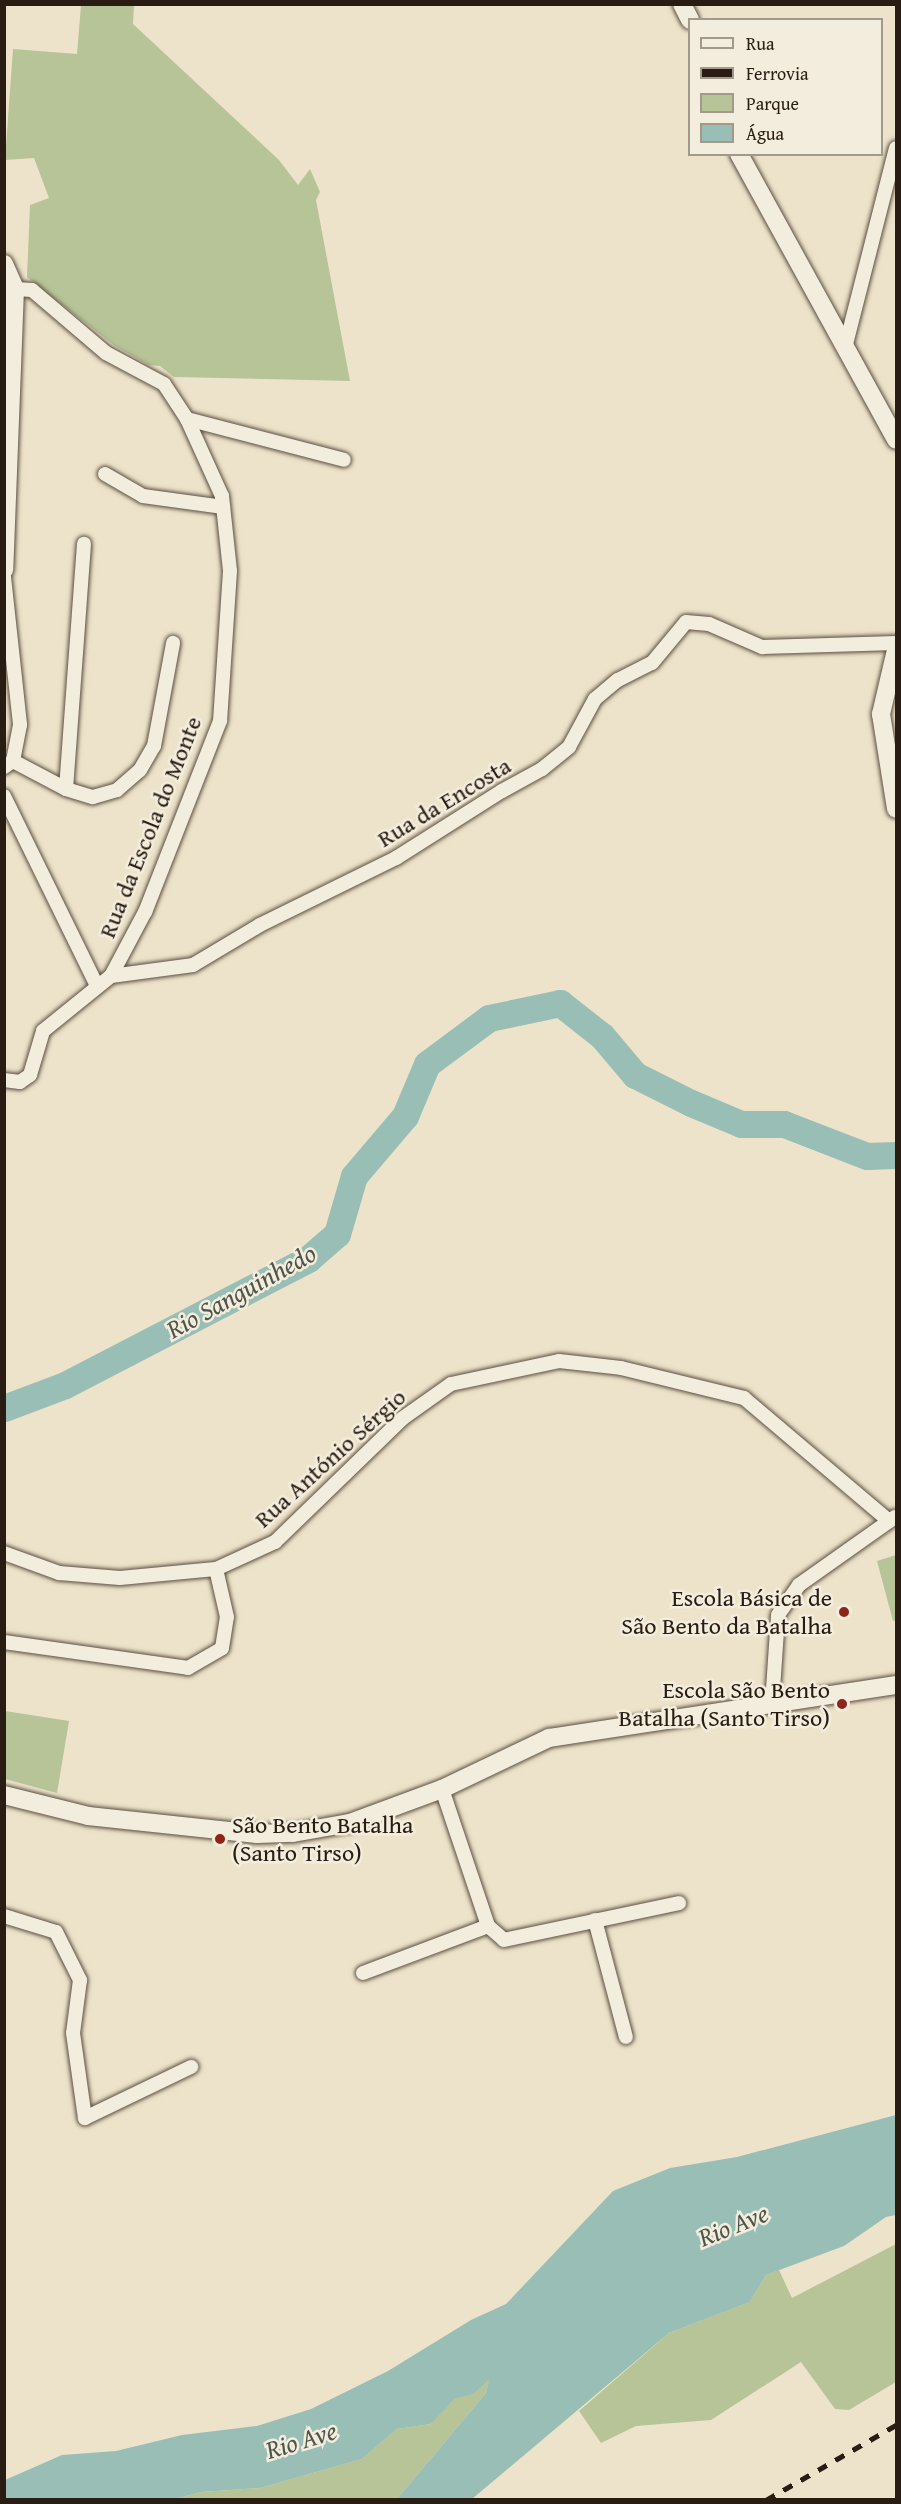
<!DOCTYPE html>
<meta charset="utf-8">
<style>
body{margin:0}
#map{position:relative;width:901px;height:2504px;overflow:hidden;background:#ede3ca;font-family:"Gentium Book Plus",serif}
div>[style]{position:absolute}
.green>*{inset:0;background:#b7c497}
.water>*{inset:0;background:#99beb6}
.river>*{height:27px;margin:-13.5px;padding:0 13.5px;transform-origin:13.5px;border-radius:13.5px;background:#99beb6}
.roads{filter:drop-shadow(0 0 2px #5a4e41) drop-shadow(0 0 2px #5a4e41)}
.minor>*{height:14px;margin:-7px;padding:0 7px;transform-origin:7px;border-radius:7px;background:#f3eddd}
.tertiary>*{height:18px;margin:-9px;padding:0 9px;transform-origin:9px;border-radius:9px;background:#f3eddd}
.rail>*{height:4.5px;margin-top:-2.25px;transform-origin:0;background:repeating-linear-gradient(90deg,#291c13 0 10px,transparent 0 20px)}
.dots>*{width:16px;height:16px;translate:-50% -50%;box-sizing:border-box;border:3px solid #f3eddd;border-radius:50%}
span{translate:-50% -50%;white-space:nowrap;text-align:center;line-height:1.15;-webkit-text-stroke:5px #f3eddd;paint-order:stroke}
.street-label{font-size:24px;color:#291c13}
.poi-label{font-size:24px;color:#291c13}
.right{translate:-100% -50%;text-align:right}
.left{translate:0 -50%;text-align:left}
.water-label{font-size:26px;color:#50554c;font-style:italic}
.frame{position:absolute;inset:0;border:6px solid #291c13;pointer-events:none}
.legend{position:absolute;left:688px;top:18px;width:195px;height:138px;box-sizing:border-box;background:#f3eddd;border:2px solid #a2998c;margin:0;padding:8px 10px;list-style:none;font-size:18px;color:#291c13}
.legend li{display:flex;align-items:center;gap:12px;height:30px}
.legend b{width:30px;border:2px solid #a2998c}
</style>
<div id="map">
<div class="green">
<i style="clip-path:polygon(81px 5px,134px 5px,133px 24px,279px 160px,298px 185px,310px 169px,320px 192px,316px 200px,350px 381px,174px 377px,160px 366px,149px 365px,115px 346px,27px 277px,30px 205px,49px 198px,34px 158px,5px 160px,13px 49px,77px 54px)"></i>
<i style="clip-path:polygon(896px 1555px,896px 1620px,893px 1621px,877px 1561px)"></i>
<i style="clip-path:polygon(5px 1711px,69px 1721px,57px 1793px,5px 1779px)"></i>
<i style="clip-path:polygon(896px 2244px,896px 2382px,849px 2410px,835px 2409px,801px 2362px,711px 2420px,636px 2426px,601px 2443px,579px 2411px,669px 2333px,750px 2302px,766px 2275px,779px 2270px,792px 2298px)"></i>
<i style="clip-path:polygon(490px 2379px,486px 2393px,397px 2499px,171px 2500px,201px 2492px,260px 2488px,362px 2459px,397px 2429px,431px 2424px,454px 2398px,474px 2394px)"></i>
</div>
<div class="water">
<i style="clip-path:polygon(896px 2115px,896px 2215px,886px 2217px,844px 2246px,766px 2275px,750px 2302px,669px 2333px,472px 2499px,397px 2499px,486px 2393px,489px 2380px,474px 2394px,454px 2399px,431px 2424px,397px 2429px,362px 2459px,260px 2488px,201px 2492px,171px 2500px,5px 2499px,5px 2480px,62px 2455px,116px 2451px,182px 2435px,257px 2426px,311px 2409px,388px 2371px,471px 2320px,506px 2304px,613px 2191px,670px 2168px,737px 2157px)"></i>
</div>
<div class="river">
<i style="left:4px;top:1408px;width:65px;rotate:-20.7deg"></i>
<i style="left:65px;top:1385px;width:274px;rotate:-27.4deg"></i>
<i style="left:308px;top:1259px;width:38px;rotate:-41deg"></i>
<i style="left:337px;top:1234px;width:60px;rotate:-73.7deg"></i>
<i style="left:354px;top:1176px;width:79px;rotate:-49.6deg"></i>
<i style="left:405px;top:1116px;width:56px;rotate:-67.1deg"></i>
<i style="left:427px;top:1064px;width:77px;rotate:-36.6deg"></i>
<i style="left:489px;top:1018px;width:73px;rotate:-11.9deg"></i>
<i style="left:560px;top:1003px;width:53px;rotate:38.2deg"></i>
<i style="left:602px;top:1036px;width:51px;rotate:49.8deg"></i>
<i style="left:635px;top:1075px;width:63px;rotate:26.6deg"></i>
<i style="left:691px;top:1103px;width:54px;rotate:22.8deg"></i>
<i style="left:741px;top:1124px;width:43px"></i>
<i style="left:784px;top:1124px;width:89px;rotate:21.1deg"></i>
<i style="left:867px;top:1156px;width:29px;rotate:-2deg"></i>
</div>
<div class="roads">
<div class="minor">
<i style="left:15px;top:289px;width:17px;rotate:3deg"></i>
<i style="left:32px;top:290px;width:97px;rotate:40.4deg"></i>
<i style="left:106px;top:353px;width:66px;rotate:28.1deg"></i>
<i style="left:164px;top:384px;width:42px;rotate:56.7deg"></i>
<i style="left:187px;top:419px;width:85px;rotate:65.6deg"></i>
<i style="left:222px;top:496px;width:75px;rotate:83.9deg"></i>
<i style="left:230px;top:571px;width:150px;rotate:93.8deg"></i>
<i style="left:220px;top:721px;width:205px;rotate:111.4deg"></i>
<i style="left:145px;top:912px;width:72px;rotate:118deg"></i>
<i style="left:845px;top:348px;width:206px;rotate:-75.7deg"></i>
<i style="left:187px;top:419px;width:162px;rotate:14.6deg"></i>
<i style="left:105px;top:474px;width:44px;rotate:30.1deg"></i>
<i style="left:143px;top:496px;width:81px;rotate:7.8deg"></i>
<i style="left:4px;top:577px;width:149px;rotate:83.8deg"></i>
<i style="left:20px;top:725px;width:37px;rotate:101deg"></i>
<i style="left:13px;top:761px;width:11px;rotate:146deg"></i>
<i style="left:13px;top:761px;width:60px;rotate:27.8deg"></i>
<i style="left:66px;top:789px;width:28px;rotate:17deg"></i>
<i style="left:93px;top:797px;width:25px;rotate:-16deg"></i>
<i style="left:117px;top:790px;width:30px;rotate:-41deg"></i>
<i style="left:140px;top:770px;width:28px;rotate:-60deg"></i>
<i style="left:154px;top:746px;width:105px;rotate:-79.5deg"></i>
<i style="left:66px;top:789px;width:246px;rotate:-85.8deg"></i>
<i style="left:4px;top:796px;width:212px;rotate:63.9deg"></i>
<i style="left:4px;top:1080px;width:16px;rotate:7deg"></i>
<i style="left:20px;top:1082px;width:12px;rotate:-35deg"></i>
<i style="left:30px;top:1075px;width:46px;rotate:-73.5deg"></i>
<i style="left:43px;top:1031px;width:87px;rotate:-39deg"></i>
<i style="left:111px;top:976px;width:83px;rotate:-7.6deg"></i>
<i style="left:193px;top:965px;width:78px;rotate:-30.8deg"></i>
<i style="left:260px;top:925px;width:152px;rotate:-26.2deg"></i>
<i style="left:396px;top:858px;width:125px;rotate:-32.3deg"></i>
<i style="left:502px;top:791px;width:46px;rotate:-28.8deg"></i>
<i style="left:542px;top:769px;width:35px;rotate:-39deg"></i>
<i style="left:569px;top:747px;width:55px;rotate:-61.6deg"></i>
<i style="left:595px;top:699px;width:30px;rotate:-40deg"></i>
<i style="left:618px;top:680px;width:38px;rotate:-27deg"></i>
<i style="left:652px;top:663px;width:53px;rotate:-50.3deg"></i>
<i style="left:686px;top:622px;width:23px;rotate:5deg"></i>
<i style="left:709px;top:624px;width:58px;rotate:23.5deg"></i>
<i style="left:762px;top:647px;width:134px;rotate:-1.7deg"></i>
<i style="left:4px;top:1553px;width:59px;rotate:20deg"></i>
<i style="left:59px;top:1573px;width:61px;rotate:4.7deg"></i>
<i style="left:120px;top:1578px;width:96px;rotate:-5.4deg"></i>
<i style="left:216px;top:1569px;width:65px;rotate:-24.6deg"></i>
<i style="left:275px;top:1542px;width:178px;rotate:-44.1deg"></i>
<i style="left:403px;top:1418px;width:59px;rotate:-35.3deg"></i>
<i style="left:451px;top:1384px;width:110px;rotate:-12deg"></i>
<i style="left:559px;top:1361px;width:62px;rotate:6.4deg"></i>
<i style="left:621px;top:1368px;width:127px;rotate:13.7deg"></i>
<i style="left:744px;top:1398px;width:190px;rotate:40.3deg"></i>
<i style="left:4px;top:1642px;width:186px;rotate:8deg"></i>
<i style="left:188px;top:1668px;width:39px;rotate:-30deg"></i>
<i style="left:222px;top:1648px;width:31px;rotate:-81deg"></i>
<i style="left:227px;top:1617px;width:49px;rotate:-102.9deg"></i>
<i style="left:772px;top:1704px;width:89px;rotate:-86.1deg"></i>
<i style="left:778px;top:1615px;width:37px;rotate:-55deg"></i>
<i style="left:799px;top:1585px;width:118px;rotate:-35.3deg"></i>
<i style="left:442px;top:1789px;width:145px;rotate:71.4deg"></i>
<i style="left:4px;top:1916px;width:54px;rotate:17.1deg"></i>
<i style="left:56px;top:1932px;width:54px;rotate:63.4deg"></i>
<i style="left:80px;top:1980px;width:53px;rotate:97.5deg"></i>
<i style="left:73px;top:2033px;width:86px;rotate:82deg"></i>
<i style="left:85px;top:2118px;width:118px;rotate:-25.7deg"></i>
<i style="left:595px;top:1920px;width:121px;rotate:75.2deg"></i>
<i style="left:363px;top:1973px;width:134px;rotate:-20.6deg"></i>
<i style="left:488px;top:1926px;width:21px;rotate:41deg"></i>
<i style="left:504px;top:1940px;width:179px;rotate:-11.9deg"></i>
</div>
<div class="tertiary">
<i style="left:682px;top:4px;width:18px;rotate:63deg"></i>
<i style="left:739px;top:154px;width:326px;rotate:61.2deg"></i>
<i style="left:4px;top:264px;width:27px;rotate:66deg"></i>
<i style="left:15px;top:289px;width:281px;rotate:92.2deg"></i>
<i style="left:896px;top:650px;width:66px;rotate:103.2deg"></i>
<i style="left:881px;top:714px;width:96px;rotate:81deg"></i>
<i style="left:4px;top:1795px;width:87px;rotate:14deg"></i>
<i style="left:88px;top:1816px;width:170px;rotate:6.1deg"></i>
<i style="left:257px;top:1834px;width:36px;rotate:-2deg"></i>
<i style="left:293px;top:1833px;width:58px;rotate:-10deg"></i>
<i style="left:350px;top:1823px;width:98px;rotate:-20.3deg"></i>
<i style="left:442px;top:1789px;width:119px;rotate:-25.5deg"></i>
<i style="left:549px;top:1738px;width:351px;rotate:-8.7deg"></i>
</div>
</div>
<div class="rail">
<i style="left:766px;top:2500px;width:150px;rotate:-30deg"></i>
</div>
<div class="dots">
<i style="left:844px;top:1612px;background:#8f2418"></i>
<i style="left:842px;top:1704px;background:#8f2418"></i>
<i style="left:220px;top:1839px;background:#8f2418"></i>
</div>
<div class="street-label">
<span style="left:444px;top:802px;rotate:-31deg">Rua da Encosta</span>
<span style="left:150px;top:827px;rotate:-68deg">Rua da Escola do Monte</span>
<span style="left:330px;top:1458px;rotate:-42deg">Rua António Sérgio</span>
</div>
<div class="poi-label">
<span class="right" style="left:832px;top:1612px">Escola Básica de<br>São Bento da Batalha</span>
<span class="right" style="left:830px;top:1704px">Escola São Bento<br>Batalha (Santo Tirso)</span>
<span class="left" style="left:232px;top:1839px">São Bento Batalha<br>(Santo Tirso)</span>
</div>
<div class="water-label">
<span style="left:241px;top:1291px;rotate:-29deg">Rio Sanguinhedo</span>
<span style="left:733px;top:2225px;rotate:-22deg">Rio Ave</span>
<span style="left:301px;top:2440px;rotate:-17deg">Rio Ave</span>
</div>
<div class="frame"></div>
<ul class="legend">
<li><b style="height:8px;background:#f3eddd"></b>Rua</li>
<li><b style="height:8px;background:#291c13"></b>Ferrovia</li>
<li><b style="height:16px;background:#b7c497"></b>Parque</li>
<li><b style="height:16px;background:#99beb6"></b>Água</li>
</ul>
</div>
